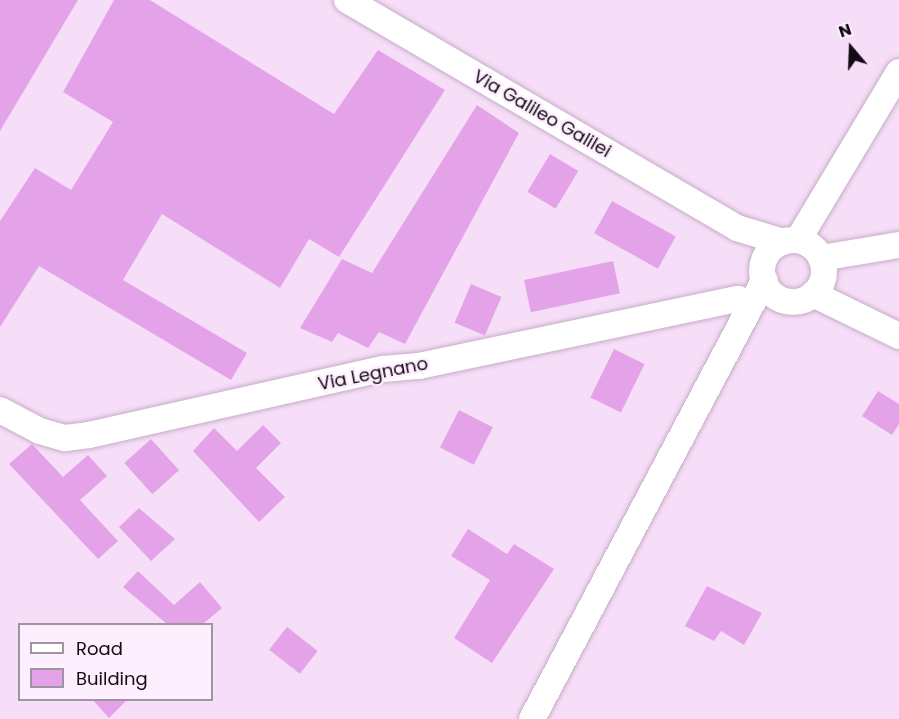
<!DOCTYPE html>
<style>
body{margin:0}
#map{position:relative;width:899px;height:719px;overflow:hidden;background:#f7def8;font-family:Poppins,sans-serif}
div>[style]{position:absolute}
.building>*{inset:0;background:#e4a3e9;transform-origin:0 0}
.roads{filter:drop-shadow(0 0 2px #c5adc7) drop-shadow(0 0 2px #c5adc7)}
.minor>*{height:26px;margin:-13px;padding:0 13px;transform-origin:13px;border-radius:13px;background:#fff}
.minor>.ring{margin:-13px;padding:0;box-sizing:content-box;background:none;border:26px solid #fff;border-radius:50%}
span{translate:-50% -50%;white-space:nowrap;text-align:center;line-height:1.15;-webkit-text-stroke:5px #feefff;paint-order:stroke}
.street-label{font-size:18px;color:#130b13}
.legend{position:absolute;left:18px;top:623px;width:195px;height:78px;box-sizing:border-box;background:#feefff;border:2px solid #a094a1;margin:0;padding:8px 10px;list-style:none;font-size:18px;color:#130b13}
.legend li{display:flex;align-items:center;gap:12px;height:30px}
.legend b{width:30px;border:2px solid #a094a1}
.north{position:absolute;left:821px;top:18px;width:60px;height:60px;-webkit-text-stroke:4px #feefff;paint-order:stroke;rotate:341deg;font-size:16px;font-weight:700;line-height:24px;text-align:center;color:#130b13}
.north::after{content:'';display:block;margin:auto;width:21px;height:27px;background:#130b13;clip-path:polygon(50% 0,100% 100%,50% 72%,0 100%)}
</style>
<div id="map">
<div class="building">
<i style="clip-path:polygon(0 0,78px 0,0 131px)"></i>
<i style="clip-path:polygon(114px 0,150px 0,334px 114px,378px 50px,445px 90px,339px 257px,309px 239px,280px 288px,162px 214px,123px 280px,247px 353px,231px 380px,39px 266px,0 327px,0 221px,35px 168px,71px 190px,113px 122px,63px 92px)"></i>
<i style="clip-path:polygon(477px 105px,519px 133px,405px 344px,379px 332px,368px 348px,338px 333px,332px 342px,300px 328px,342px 259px,372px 273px)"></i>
<i style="left:550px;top:154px;width:33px;height:44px;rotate:31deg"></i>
<i style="left:612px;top:201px;width:73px;height:37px;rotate:29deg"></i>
<i style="left:613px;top:261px;width:33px;height:91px;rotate:78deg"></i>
<i style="left:471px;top:284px;width:33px;height:42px;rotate:23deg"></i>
<i style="left:614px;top:349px;width:34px;height:54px;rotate:26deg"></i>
<i style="clip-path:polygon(878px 391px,899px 404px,899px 424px,892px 435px,862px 416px)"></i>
<i style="left:459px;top:410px;width:38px;height:42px;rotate:27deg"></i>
<i style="clip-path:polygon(263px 425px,281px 443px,256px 468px,285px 497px,259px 522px,193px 451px,214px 428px,237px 451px)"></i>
<i style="left:151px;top:439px;width:42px;height:36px;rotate:48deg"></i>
<i style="clip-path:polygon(32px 444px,63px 477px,88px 455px,107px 476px,80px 500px,118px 541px,98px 559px,9px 464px)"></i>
<i style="clip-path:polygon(139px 508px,175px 539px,151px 561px,119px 527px)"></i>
<i style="clip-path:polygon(468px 529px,507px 554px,514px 544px,554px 569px,492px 663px,454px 638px,490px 580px,451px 556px)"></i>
<i style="clip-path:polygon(138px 571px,174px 605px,200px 582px,222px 608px,203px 624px,167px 624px,123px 587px)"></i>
<i style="clip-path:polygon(707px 586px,762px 613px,744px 645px,721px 631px,714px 641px,685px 626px)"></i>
<i style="left:287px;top:627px;width:39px;height:29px;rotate:38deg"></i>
<i style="clip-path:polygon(92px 699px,128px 699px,109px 718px)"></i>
</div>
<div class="roads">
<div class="minor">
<i style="left:347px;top:0;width:452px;rotate:30.3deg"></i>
<i style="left:737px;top:228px;width:48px;rotate:16.9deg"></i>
<i style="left:798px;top:240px;width:196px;rotate:-59deg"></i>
<i class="ring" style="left:762px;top:240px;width:36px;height:36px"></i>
<i style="left:821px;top:258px;width:79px;rotate:-9.5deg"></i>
<i style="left:813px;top:294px;width:96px;rotate:26deg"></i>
<i style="left:0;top:410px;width:45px;rotate:27.7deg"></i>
<i style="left:40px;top:431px;width:26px;rotate:16deg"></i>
<i style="left:65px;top:438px;width:24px;rotate:-7deg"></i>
<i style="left:89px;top:435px;width:301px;rotate:-12.7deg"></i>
<i style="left:383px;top:369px;width:36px;rotate:-5deg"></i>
<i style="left:419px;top:366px;width:326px;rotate:-11.9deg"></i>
<i style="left:738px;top:299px;width:13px;rotate:18deg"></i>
<i style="left:532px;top:719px;width:497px;rotate:-62.1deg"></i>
</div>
</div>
<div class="street-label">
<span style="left:542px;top:114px;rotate:30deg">Via Galileo Galilei</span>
<span style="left:373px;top:374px;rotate:-11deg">Via Legnano</span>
</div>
<ul class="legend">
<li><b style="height:8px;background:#fff"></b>Road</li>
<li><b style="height:16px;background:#e4a3e9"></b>Building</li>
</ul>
<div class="north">N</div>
</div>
